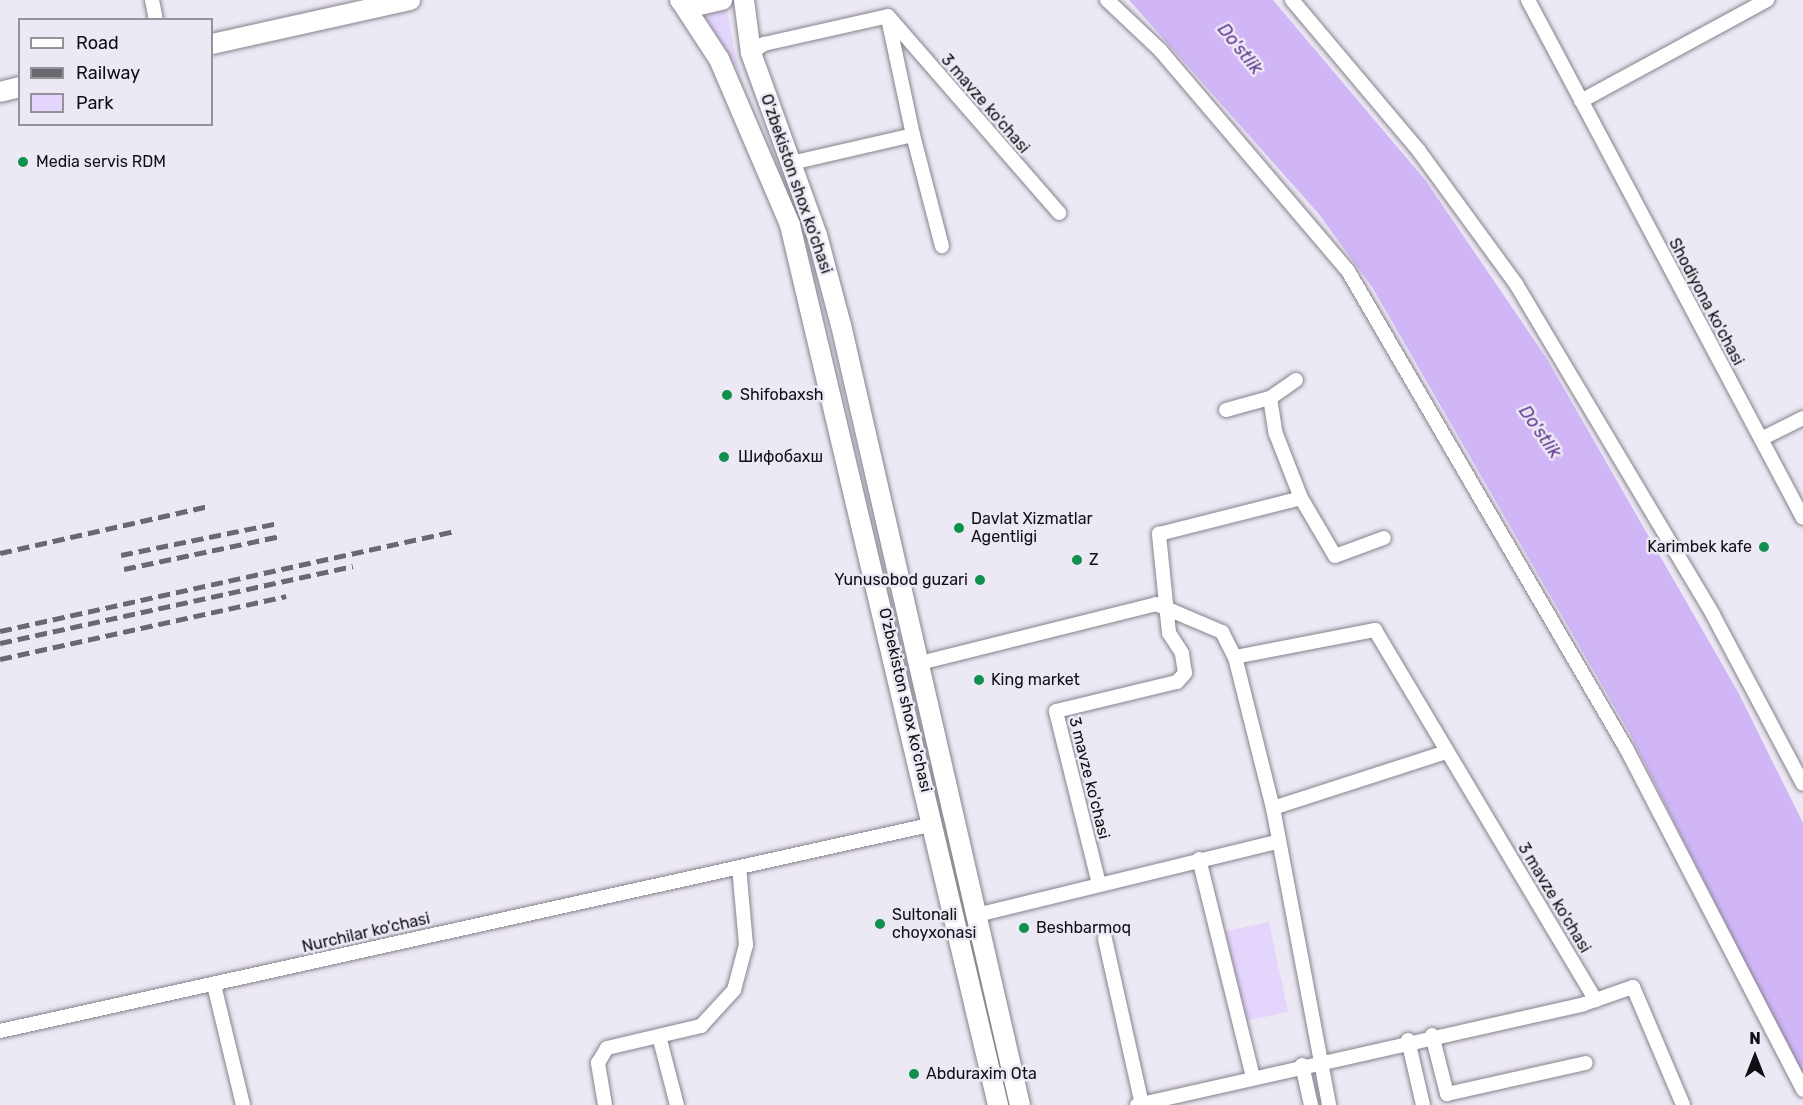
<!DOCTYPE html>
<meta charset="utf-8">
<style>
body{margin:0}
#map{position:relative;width:1803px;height:1105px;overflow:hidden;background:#ede9f4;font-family:Rubik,sans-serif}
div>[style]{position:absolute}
.green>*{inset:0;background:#e4d5fd;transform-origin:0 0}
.water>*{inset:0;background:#d0b6f7}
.roads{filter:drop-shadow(0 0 2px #86828d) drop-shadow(0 0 2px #86828d)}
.street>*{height:14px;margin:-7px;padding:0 7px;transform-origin:7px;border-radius:7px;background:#fff}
.secondary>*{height:20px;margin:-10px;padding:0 10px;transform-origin:10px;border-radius:10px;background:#fff}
.rail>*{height:4.5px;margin-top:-2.25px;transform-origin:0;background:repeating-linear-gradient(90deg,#6b686f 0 12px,transparent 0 18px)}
.dots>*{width:16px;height:16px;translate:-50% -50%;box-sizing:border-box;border:3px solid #ede9f4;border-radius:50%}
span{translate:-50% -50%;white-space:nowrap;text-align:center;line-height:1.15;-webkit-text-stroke:5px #ede9f4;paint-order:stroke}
.street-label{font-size:16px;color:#110f13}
.poi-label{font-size:16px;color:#110f13}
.left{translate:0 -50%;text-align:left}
.right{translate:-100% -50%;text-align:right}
.water-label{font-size:18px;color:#653a95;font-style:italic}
.legend{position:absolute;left:18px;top:18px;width:195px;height:108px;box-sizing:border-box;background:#ede9f4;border:2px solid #95929a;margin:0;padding:8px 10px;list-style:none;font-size:18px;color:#110f13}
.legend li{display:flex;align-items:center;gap:12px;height:30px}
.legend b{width:30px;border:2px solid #95929a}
.north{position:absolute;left:1725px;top:1027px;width:60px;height:60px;-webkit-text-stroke:4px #ede9f4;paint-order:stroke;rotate:0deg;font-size:16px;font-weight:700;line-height:24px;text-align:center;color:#110f13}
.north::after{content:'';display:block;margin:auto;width:21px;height:27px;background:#110f13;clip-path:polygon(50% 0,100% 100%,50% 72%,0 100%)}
</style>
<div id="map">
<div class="green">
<i style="clip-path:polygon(727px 9px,734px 49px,742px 76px,704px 15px)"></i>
<i style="left:1269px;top:922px;width:92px;height:44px;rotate:78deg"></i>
</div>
<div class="water">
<i style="clip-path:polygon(1129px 0,1273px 0,1426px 181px,1547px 359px,1738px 692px,1803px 823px,1803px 1078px,1629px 732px,1372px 287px,1318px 213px)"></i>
</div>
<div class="roads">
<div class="street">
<i style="left:152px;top:0;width:20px;rotate:79deg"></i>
<i style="left:1107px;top:0;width:73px;rotate:43.3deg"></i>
<i style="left:1160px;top:50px;width:290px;rotate:49.6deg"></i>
<i style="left:1348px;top:271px;width:552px;rotate:59.77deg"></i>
<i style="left:1626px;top:748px;width:385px;rotate:62.6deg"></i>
<i style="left:1292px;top:0;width:197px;rotate:49.9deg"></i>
<i style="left:1419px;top:151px;width:165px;rotate:53.9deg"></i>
<i style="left:1516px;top:284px;width:385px;rotate:59.2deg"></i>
<i style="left:1713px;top:615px;width:191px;rotate:62deg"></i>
<i style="left:1528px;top:0;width:586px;rotate:62.04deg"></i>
<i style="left:888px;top:16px;width:261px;rotate:49deg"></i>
<i style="left:751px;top:53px;width:16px;rotate:-35deg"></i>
<i style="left:764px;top:44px;width:127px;rotate:-12.7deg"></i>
<i style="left:1581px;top:101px;width:212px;rotate:-28.5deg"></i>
<i style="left:913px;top:135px;width:115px;rotate:75.4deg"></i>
<i style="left:791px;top:163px;width:125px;rotate:-12.9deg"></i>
<i style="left:913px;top:135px;width:120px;rotate:-102.1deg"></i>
<i style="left:1296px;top:380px;width:32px;rotate:145deg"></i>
<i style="left:1270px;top:398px;width:36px;rotate:81deg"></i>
<i style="left:1276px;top:434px;width:69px;rotate:68.7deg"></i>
<i style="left:1226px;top:410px;width:46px;rotate:-15.3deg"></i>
<i style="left:1761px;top:439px;width:47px;rotate:-26.6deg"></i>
<i style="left:1235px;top:657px;width:143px;rotate:-10.9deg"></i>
<i style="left:1375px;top:630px;width:431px;rotate:59.2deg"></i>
<i style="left:920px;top:663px;width:243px;rotate:-14deg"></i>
<i style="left:1156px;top:604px;width:72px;rotate:23deg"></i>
<i style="left:1222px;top:632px;width:28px;rotate:63deg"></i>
<i style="left:1235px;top:657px;width:156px;rotate:75.9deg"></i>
<i style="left:1273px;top:808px;width:302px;rotate:79.3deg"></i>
<i style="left:1273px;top:808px;width:182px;rotate:-17.9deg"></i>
<i style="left:1199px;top:859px;width:225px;rotate:76.1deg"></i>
<i style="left:1099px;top:884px;width:178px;rotate:-104deg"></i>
<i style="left:1056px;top:711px;width:124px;rotate:-13.5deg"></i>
<i style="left:1177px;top:682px;width:12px;rotate:-48deg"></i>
<i style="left:1185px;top:673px;width:20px;rotate:-99deg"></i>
<i style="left:1182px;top:653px;width:24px;rotate:-123deg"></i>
<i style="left:1169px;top:633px;width:100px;rotate:-95.8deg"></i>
<i style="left:1159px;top:534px;width:146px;rotate:-14.2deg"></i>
<i style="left:1301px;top:498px;width:67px;rotate:59.6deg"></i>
<i style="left:1335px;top:556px;width:52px;rotate:-20.2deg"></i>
<i style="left:977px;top:915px;width:308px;rotate:-13.7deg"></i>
<i style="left:1105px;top:939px;width:169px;rotate:77.4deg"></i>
<i style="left:214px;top:985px;width:123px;rotate:76.4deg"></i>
<i style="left:0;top:1031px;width:957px;rotate:-12.5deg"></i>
<i style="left:1432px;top:1035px;width:61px;rotate:75.7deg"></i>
<i style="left:1447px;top:1094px;width:142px;rotate:-12.6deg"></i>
<i style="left:659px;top:1036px;width:71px;rotate:75.4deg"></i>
<i style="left:1408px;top:1040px;width:67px;rotate:77deg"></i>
<i style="left:1302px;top:1065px;width:41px;rotate:77.3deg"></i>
<i style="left:605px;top:1105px;width:43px;rotate:-99.5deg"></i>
<i style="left:598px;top:1063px;width:17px;rotate:-59deg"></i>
<i style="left:607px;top:1048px;width:97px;rotate:-13.2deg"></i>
<i style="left:701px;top:1026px;width:49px;rotate:-47.5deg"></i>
<i style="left:734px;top:990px;width:47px;rotate:-75.1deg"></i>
<i style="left:746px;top:945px;width:78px;rotate:-95.1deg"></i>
<i style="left:1137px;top:1105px;width:458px;rotate:-12.7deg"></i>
<i style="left:1584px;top:1004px;width:52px;rotate:-19.1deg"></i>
<i style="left:1633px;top:987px;width:128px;rotate:67deg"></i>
</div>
<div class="secondary">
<i style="left:680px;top:0;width:16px;rotate:22deg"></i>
<i style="left:695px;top:6px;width:28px;rotate:-13deg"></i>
<i style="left:744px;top:0;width:53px;rotate:82.5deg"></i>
<i style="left:751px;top:53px;width:194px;rotate:70.1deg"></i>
<i style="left:817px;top:235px;width:93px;rotate:75.1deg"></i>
<i style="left:841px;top:325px;width:800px;rotate:77.08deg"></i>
<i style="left:681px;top:1px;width:69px;rotate:56.8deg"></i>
<i style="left:719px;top:59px;width:181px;rotate:66.8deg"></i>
<i style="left:790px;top:225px;width:904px;rotate:76.7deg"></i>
<i style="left:212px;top:44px;width:203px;rotate:-12.5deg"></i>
<i style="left:0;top:92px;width:21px;rotate:-14deg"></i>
</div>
</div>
<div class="rail">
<i style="left:0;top:553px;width:214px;rotate:-12.7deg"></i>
<i style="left:121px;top:555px;width:160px;rotate:-11.5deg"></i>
<i style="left:124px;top:569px;width:160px;rotate:-11.9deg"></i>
<i style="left:0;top:631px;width:463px;rotate:-12.4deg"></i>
<i style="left:0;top:643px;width:361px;rotate:-12.3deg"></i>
<i style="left:0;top:659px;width:293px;rotate:-12.4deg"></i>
</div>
<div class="dots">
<i style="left:23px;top:162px;background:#10904d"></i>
<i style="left:727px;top:395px;background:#10904d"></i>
<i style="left:724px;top:457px;background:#10904d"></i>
<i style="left:959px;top:528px;background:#10904d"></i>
<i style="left:1764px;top:547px;background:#10904d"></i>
<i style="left:1077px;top:560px;background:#10904d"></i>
<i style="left:980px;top:580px;background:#10904d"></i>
<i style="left:979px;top:680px;background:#10904d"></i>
<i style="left:880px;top:924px;background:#10904d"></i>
<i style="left:1024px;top:928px;background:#10904d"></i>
<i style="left:914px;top:1074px;background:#10904d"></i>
</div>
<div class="street-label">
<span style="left:985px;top:104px;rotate:49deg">3 mavze ko'chasi</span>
<span style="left:796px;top:184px;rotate:71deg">O'zbekiston shox ko'chasi</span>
<span style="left:1706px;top:302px;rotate:62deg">Shodiyona ko'chasi</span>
<span style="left:905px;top:700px;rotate:77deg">O'zbekiston shox ko'chasi</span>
<span style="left:1089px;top:778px;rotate:76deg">3 mavze ko'chasi</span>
<span style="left:1554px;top:898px;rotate:59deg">3 mavze ko'chasi</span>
<span style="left:366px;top:933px;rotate:-13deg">Nurchilar ko'chasi</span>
</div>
<div class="poi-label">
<span class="left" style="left:36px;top:162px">Media servis RDM</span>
<span class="left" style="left:740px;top:395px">Shifobaxsh</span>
<span class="left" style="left:738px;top:457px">Шифобахш</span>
<span class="left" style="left:971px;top:528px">Davlat Xizmatlar<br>Agentligi</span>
<span class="right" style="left:1752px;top:547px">Karimbek kafe</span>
<span class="left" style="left:1089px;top:560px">Z</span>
<span class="right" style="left:968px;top:580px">Yunusobod guzari</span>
<span class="left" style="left:991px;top:680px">King market</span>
<span class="left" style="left:892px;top:924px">Sultonali<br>choyxonasi</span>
<span class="left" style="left:1036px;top:928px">Beshbarmoq</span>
<span class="left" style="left:926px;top:1074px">Abduraxim Ota</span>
</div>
<div class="water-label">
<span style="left:1240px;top:49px;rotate:51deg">Do'stlik</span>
<span style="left:1540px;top:432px;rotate:55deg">Do'stlik</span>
</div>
<ul class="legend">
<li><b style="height:8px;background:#fff"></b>Road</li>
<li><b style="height:8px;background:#6b686f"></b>Railway</li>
<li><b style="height:16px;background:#e4d5fd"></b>Park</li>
</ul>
<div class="north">N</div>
</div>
